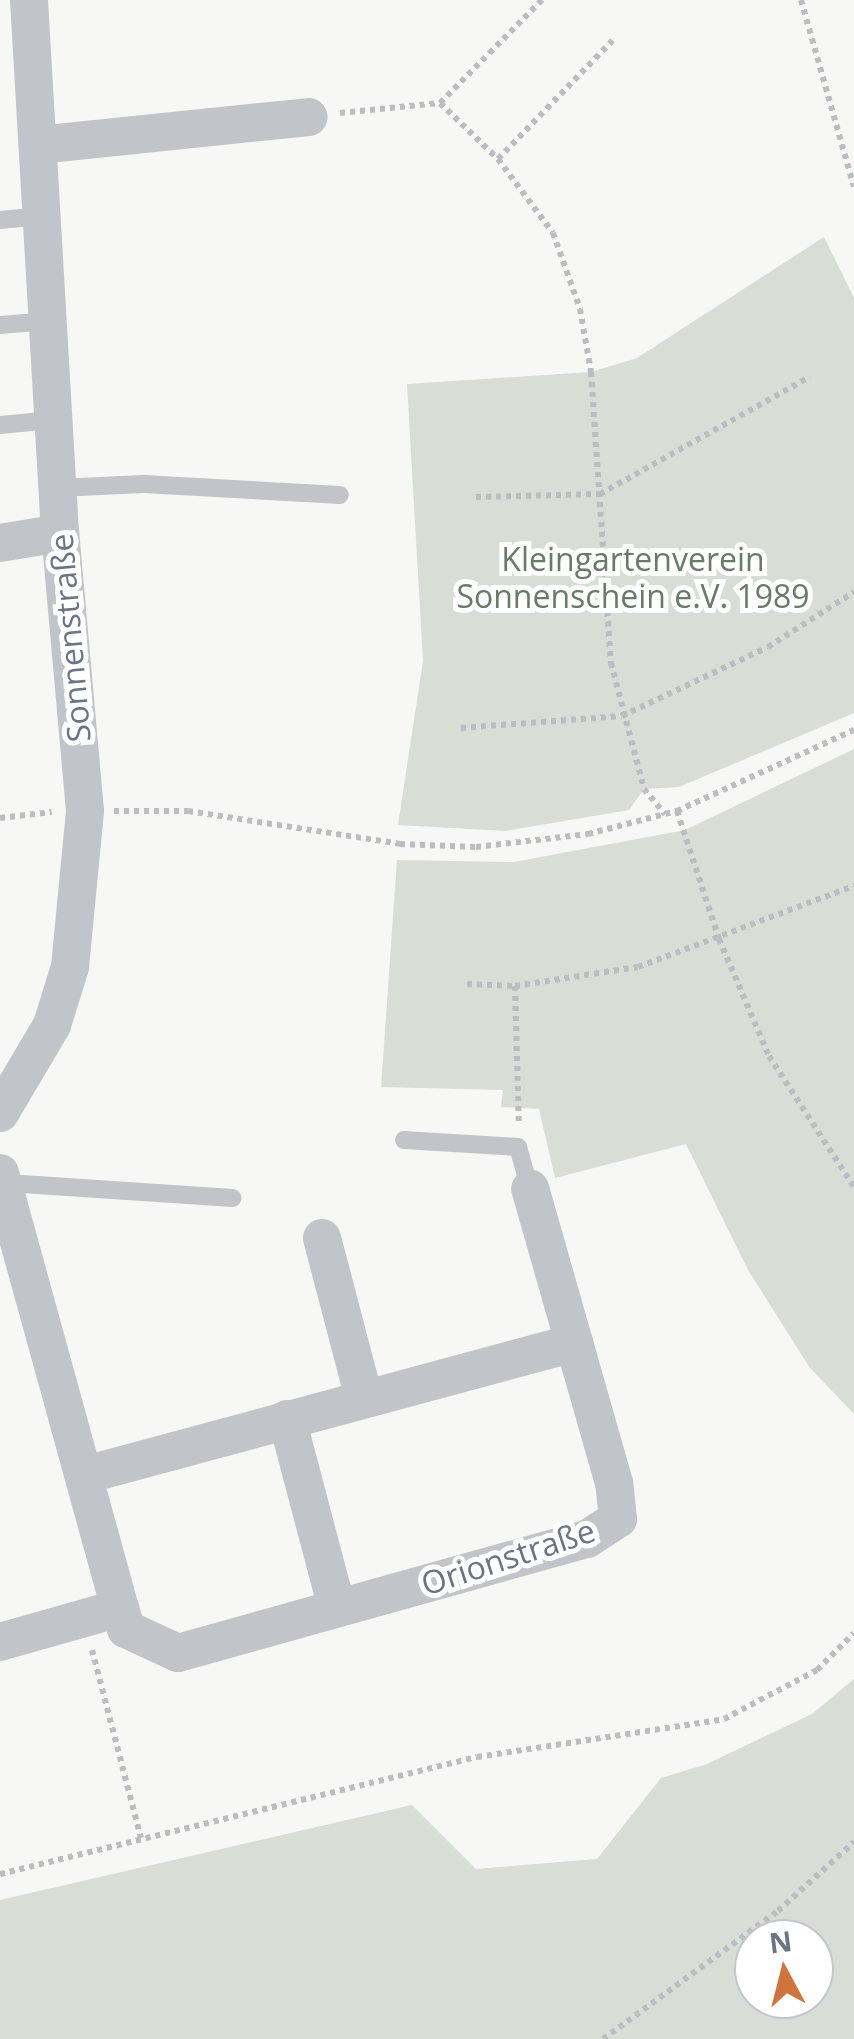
<!DOCTYPE html>
<meta charset="utf-8">
<style>
body{margin:0}
#map{position:relative;width:854px;height:2039px;overflow:hidden;background:#f7f7f5;font-family:"Open Sans",sans-serif}
div>[style]{position:absolute}
.green>*{inset:0;background:#d8ddd6}
.path>*{height:6px;margin-top:-3px;transform-origin:0;background:repeating-linear-gradient(90deg,#bbbdc0 0 5px,transparent 0 10px)}
.service>*{height:18px;margin:-9px;padding:0 9px;transform-origin:9px;border-radius:9px;background:#c1c4c8}
.minor>*{height:38px;margin:-19px;padding:0 19px;transform-origin:19px;border-radius:19px;background:#c1c4c8}
span{translate:-50% -50%;white-space:nowrap;text-align:center;line-height:1.15;-webkit-text-stroke:10px #fff;paint-order:stroke}
.park-label{font-size:32px;color:#697a68}
.street-label{font-size:32px;color:#6a7482}
.north{position:absolute;left:734px;top:1919px;width:100px;height:100px;box-sizing:border-box;background:#fff;border:2px solid #c3c7cd;border-radius:50%;rotate:353deg;font-size:28px;font-weight:700;line-height:40px;text-align:center;color:#6a7482}
.north::after{content:'';display:block;margin:auto;width:35px;height:45px;background:#d0733c;clip-path:polygon(50% 0,100% 100%,50% 72%,0 100%)}
</style>
<div id="map">
<div class="green">
<i style="clip-path:polygon(824px 237px,854px 298px,854px 713px,679px 787px,644px 789px,629px 810px,505px 831px,398px 825px,423px 661px,407px 384px,591px 372px,637px 358px)"></i>
<i style="clip-path:polygon(854px 749px,854px 1414px,810px 1368px,748px 1270px,686px 1144px,555px 1178px,539px 1109px,501px 1107px,503px 1090px,381px 1087px,397px 860px,514px 862px,685px 830px)"></i>
<i style="clip-path:polygon(evenodd,854px 1679px,854px 2039px,0 2039px,0 1900px,412px 1805px,476px 1869px,597px 1859px,661px 1778px,707px 1764px,812px 1714px,854px 1679px,754px 1939px,814px 1939px,814px 1999px,754px 1999px,754px 1939px)"></i>
</div>
<div class="path">
<i style="left:801px;top:0;width:194px;rotate:74.2deg"></i>
<i style="left:440px;top:103px;width:81px;rotate:44deg"></i>
<i style="left:498px;top:159px;width:92px;rotate:53.4deg"></i>
<i style="left:553px;top:233px;width:81px;rotate:70.4deg"></i>
<i style="left:580px;top:309px;width:64px;rotate:80.1deg"></i>
<i style="left:591px;top:372px;width:292px;rotate:86.1deg"></i>
<i style="left:611px;top:663px;width:130px;rotate:75.3deg"></i>
<i style="left:644px;top:789px;width:33px;rotate:50deg"></i>
<i style="left:340px;top:113px;width:100px;rotate:-5.7deg"></i>
<i style="left:440px;top:103px;width:145px;rotate:-45.3deg"></i>
<i style="left:498px;top:159px;width:165px;rotate:-46deg"></i>
<i style="left:476px;top:497px;width:124px;rotate:-1.4deg"></i>
<i style="left:600px;top:494px;width:240px;rotate:-29.2deg"></i>
<i style="left:461px;top:728px;width:161px;rotate:-4.3deg"></i>
<i style="left:622px;top:716px;width:161px;rotate:-25.3deg"></i>
<i style="left:768px;top:647px;width:102px;rotate:-32.6deg"></i>
<i style="left:114px;top:811px;width:74px"></i>
<i style="left:188px;top:811px;width:215px;rotate:8.8deg"></i>
<i style="left:400px;top:844px;width:76px;rotate:2.3deg"></i>
<i style="left:476px;top:847px;width:113px;rotate:-6.6deg"></i>
<i style="left:588px;top:834px;width:92px;rotate:-14.5deg"></i>
<i style="left:677px;top:811px;width:195px;rotate:-24.6deg"></i>
<i style="left:677px;top:811px;width:135px;rotate:71.8deg"></i>
<i style="left:719px;top:939px;width:127px;rotate:66.9deg"></i>
<i style="left:769px;top:1056px;width:156px;rotate:57deg"></i>
<i style="left:0;top:818px;width:52px;rotate:-6.6deg"></i>
<i style="left:467px;top:984px;width:48px;rotate:2.4deg"></i>
<i style="left:515px;top:986px;width:124px;rotate:-8.8deg"></i>
<i style="left:638px;top:967px;width:231px;rotate:-20.6deg"></i>
<i style="left:515px;top:986px;width:139px;rotate:88.4deg"></i>
<i style="left:92px;top:1650px;width:194px;rotate:75.4deg"></i>
<i style="left:0;top:1874px;width:491px;rotate:-13.8deg"></i>
<i style="left:477px;top:1757px;width:250px;rotate:-8.7deg"></i>
<i style="left:724px;top:1719px;width:105px;rotate:-27.8deg"></i>
<i style="left:817px;top:1670px;width:52px;rotate:-45deg"></i>
<i style="left:603px;top:2039px;width:217px;rotate:-36.2deg"></i>
<i style="left:778px;top:1911px;width:103px;rotate:-42.2deg"></i>
</div>
<div class="service">
<i style="left:0;top:220px;width:42px;rotate:-5.4deg"></i>
<i style="left:0;top:325px;width:48px;rotate:-4.8deg"></i>
<i style="left:0;top:425px;width:53px;rotate:-5.4deg"></i>
<i style="left:57px;top:488px;width:87px;rotate:-2.6deg"></i>
<i style="left:144px;top:484px;width:196px;rotate:3.2deg"></i>
<i style="left:404px;top:1140px;width:114px;rotate:3.5deg"></i>
<i style="left:518px;top:1147px;width:44px;rotate:74.1deg"></i>
<i style="left:7px;top:1183px;width:226px;rotate:3.8deg"></i>
</div>
<div class="minor">
<i style="left:38px;top:145px;width:272px;rotate:-5.9deg"></i>
<i style="left:0;top:543px;width:61px;rotate:-9.5deg"></i>
<i style="left:0;top:1113px;width:102px;rotate:-59.4deg"></i>
<i style="left:52px;top:1025px;width:61px;rotate:-72.8deg"></i>
<i style="left:70px;top:967px;width:157px;rotate:-84.5deg"></i>
<i style="left:85px;top:811px;width:279px;rotate:-95.1deg"></i>
<i style="left:60px;top:533px;width:534px;rotate:-93.33deg"></i>
<i style="left:0;top:1173px;width:451px;rotate:74.6deg"></i>
<i style="left:120px;top:1608px;width:125px;rotate:164.2deg"></i>
<i style="left:322px;top:1238px;width:165px;rotate:75.3deg"></i>
<i style="left:287px;top:1419px;width:196px;rotate:75.2deg"></i>
<i style="left:85px;top:1475px;width:507px;rotate:-15.11deg"></i>
<i style="left:120px;top:1608px;width:22px;rotate:74deg"></i>
<i style="left:126px;top:1629px;width:57px;rotate:24.8deg"></i>
<i style="left:178px;top:1653px;width:425px;rotate:-15.6deg"></i>
<i style="left:587px;top:1539px;width:37px;rotate:-33deg"></i>
<i style="left:618px;top:1519px;width:36px;rotate:-96deg"></i>
<i style="left:614px;top:1483px;width:306px;rotate:-105.9deg"></i>
</div>
<div class="park-label">
<span style="left:633px;top:578px">Kleingartenverein<br>Sonnenschein e.V. 1989</span>
</div>
<div class="street-label">
<span style="left:70px;top:638px;rotate:-95deg">Sonnenstraße</span>
<span style="left:508px;top:1557px;rotate:-18deg">Orionstraße</span>
</div>
<div class="north">N</div>
</div>
